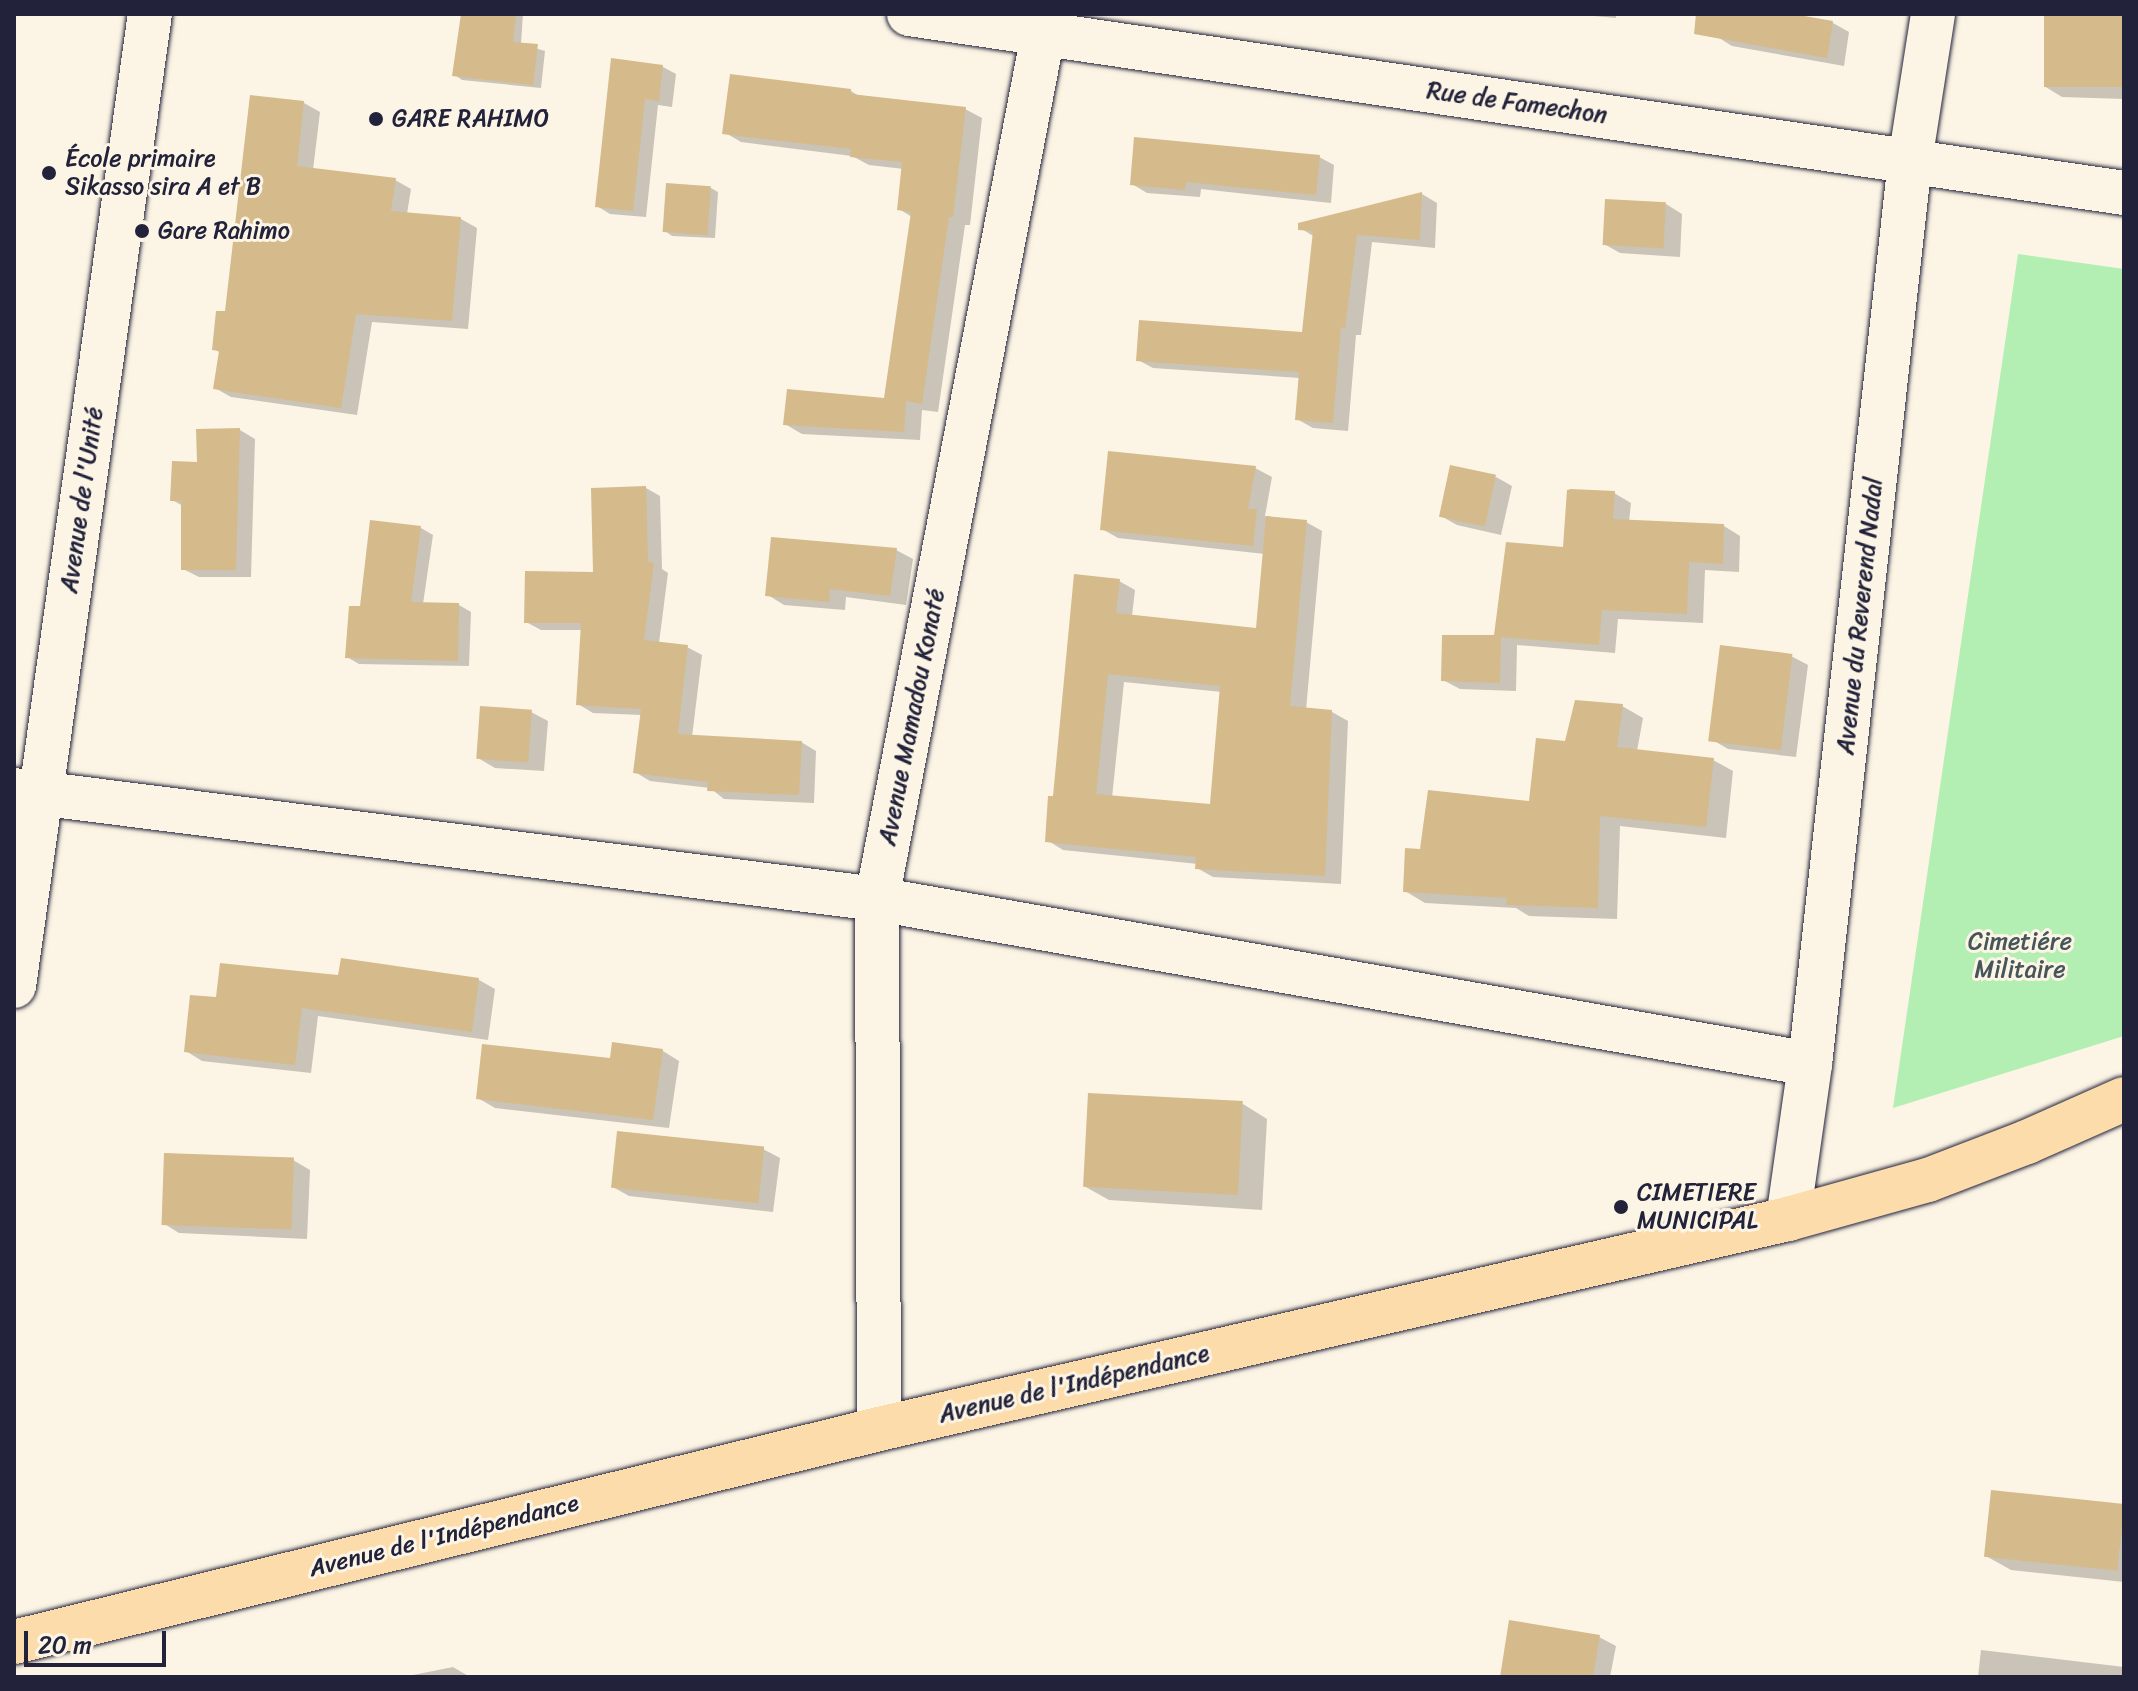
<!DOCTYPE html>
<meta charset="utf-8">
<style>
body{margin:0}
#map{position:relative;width:2138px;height:1691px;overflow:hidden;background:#fcf5e5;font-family:Sriracha,sans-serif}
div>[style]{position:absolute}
.green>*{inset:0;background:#b3eeb3}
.shadow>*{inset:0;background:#0003}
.building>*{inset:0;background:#d5ba8b;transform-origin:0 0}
.roads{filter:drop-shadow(0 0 2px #22223b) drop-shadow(0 0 2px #22223b)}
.street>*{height:44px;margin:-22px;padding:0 22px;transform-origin:22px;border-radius:22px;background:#fcf5e5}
.secondary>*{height:44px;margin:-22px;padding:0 22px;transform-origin:22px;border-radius:22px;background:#fcf5e5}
.highway>*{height:44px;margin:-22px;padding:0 22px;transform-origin:22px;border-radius:22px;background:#fddcac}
.dots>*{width:22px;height:22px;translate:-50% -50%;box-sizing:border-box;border:4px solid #fcf5e5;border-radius:50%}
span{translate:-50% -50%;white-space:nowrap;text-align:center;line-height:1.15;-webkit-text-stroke:6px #fcf5e5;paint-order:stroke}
.street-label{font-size:24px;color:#22223b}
.poi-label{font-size:24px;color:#22223b}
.left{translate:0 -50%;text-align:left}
.park-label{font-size:24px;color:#465559}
.frame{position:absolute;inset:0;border:16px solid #22223b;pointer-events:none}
.scale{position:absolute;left:24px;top:1631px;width:142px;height:36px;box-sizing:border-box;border:4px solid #22223b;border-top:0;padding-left:10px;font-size:24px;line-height:28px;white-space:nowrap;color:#22223b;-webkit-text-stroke:6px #fcf5e5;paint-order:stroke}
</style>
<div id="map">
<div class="green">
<i style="clip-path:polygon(2018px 254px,2124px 269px,2124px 1036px,1893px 1108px)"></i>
</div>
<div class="shadow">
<i style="clip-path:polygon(463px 14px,523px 14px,521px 44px,545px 51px,541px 88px,462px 80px,455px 75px)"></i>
<i style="clip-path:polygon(1572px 14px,1616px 14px,1616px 18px)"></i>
<i style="clip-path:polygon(1721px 14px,1781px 14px,1833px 23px,1849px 32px,1844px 66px,1732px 46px,1716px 36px)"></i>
<i style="clip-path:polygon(2046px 14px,2124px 14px,2124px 99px,2062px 97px,2044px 86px)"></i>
<i style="clip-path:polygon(612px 61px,663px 67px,676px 74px,672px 107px,658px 105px,646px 217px,610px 214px,597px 206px)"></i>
<i style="clip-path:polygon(851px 91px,862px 98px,965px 109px,982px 118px,970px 225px,965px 225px,938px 412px,922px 410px,920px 440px,802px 434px,785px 424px,886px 400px,912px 217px,899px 209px,904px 169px,869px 165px,852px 156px,741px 142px,724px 132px)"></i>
<i style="clip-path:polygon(251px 97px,304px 103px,320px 112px,313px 170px,395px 180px,411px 189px,407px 214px,461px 219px,477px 228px,468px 329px,372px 322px,357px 415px,231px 397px,215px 388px,221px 353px,214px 349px,226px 314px)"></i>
<i style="clip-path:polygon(1319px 157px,1334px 165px,1331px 203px,1201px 189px,1200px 197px,1147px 193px,1132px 184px)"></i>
<i style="clip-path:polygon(711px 188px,718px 192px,715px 238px,672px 236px,665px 231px)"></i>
<i style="clip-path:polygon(1422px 194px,1437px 203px,1435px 248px,1372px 242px,1361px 335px,1356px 335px,1348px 431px,1313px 428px,1297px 419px,1300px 378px,1153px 368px,1138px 360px,1304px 334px,1315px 237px,1300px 228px)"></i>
<i style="clip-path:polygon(1666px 204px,1682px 214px,1680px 257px,1620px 253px,1604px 244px)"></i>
<i style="clip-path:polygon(240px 430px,255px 439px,251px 577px,199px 577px,183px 569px,183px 506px,172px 500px,199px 464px)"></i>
<i style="clip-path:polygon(evenodd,1255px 468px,1272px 477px,1265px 516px,1306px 522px,1322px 531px,1306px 710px,1332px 712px,1348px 721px,1341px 884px,1213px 877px,1197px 868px,1198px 864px,1063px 850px,1047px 840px,1055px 799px,1119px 581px,1135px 590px,1132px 616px,1258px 630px,1265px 554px,1118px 538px,1102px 529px,1255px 468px,1124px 682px,1222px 692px,1212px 806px,1112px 798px,1124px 682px)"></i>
<i style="clip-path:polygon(1496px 477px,1512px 486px,1501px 535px,1457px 525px,1441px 516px)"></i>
<i style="clip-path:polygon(646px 488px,660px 496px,662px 569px,668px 573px,659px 643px,687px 647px,702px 655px,692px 737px,801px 742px,816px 751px,814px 803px,724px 799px,710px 788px,650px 781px,635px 772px,642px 715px,593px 713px,578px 704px,583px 630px,541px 630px,526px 622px,595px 574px)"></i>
<i style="clip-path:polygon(1614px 493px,1631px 503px,1629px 522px,1724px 526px,1740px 536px,1739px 572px,1705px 570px,1703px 623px,1618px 619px,1615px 653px,1517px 645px,1516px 691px,1460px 689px,1443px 680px,1496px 638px)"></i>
<i style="clip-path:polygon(421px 528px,433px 535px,423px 604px,459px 605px,471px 612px,469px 666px,359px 664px,347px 657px,362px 608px)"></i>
<i style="clip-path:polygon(896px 550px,913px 559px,906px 605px,846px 597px,845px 610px,784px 605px,768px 595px)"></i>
<i style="clip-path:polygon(1791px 656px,1808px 665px,1796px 757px,1728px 749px,1711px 739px)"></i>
<i style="clip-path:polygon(1622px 706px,1643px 718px,1637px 751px,1713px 760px,1733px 771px,1726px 838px,1620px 826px,1617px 919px,1529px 916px,1516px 908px,1425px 903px,1405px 891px,1422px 851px,1531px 803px,1567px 744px)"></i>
<i style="clip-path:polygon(531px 712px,548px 721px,544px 771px,495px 768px,478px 758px)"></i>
<i style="clip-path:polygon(340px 977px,479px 980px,495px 989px,488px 1040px,318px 1016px,311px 1073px,202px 1061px,186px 1051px,218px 1000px)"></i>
<i style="clip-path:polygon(663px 1051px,679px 1061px,669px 1128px,495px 1108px,478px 1098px)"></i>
<i style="clip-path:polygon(1243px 1104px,1267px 1119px,1262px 1210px,1109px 1200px,1084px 1186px)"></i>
<i style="clip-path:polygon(763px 1149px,780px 1158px,773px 1212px,629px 1196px,613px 1187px)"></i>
<i style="clip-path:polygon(293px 1160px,310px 1170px,307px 1239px,179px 1233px,163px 1223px)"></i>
<i style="clip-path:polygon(2124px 1506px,2124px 1582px,2011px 1570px,1986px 1556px)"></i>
<i style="clip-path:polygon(1599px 1637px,1616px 1646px,1610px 1677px,1502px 1677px)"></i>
<i style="clip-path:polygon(1981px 1650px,2124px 1667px,2124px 1677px,1978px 1677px)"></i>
<i style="clip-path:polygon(453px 1667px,470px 1677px,403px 1677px)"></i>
</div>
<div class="building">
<i style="clip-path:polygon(461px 14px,516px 14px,513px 42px,538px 44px,533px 85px,452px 76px)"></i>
<i style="clip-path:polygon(1696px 14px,1793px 14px,1833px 21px,1827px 58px,1694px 34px)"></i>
<i style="left:2044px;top:14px;width:80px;height:73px"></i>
<i style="clip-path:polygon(611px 58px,663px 65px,659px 101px,645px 99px,633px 211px,595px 207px)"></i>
<i style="clip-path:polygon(730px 74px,851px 89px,851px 94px,966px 107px,953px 217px,949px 217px,922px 404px,906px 401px,904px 432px,783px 425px,787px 389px,884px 398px,911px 212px,897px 210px,902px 162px,850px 157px,851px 149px,722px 134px)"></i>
<i style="clip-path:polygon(250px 95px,304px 101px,297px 166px,396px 178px,391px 211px,461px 217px,452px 321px,356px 314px,341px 408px,213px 389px,219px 351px,212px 350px,216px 311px,225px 311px)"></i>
<i style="clip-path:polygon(1134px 137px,1320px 155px,1316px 195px,1186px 182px,1185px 190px,1130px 185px)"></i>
<i style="left:666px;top:183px;width:45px;height:49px;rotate:4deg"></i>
<i style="clip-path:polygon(1422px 192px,1420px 240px,1357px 235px,1345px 328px,1341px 327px,1333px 423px,1295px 420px,1299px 372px,1136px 361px,1139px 320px,1302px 332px,1313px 231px,1298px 230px,1298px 223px)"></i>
<i style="left:1605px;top:199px;width:61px;height:46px;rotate:3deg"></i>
<i style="clip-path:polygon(240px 428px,236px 570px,181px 570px,181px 501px,170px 501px,172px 461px,197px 462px,196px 429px)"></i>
<i style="clip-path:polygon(1108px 451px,1256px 466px,1248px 509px,1257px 509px,1253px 546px,1100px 530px)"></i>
<i style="left:1450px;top:465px;width:47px;height:53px;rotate:12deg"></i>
<i style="clip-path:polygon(646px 486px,648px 562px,654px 563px,644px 640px,688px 645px,678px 734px,802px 741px,799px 795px,707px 791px,708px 782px,633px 773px,641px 709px,576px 705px,581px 623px,524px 623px,525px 571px,593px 572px,591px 488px)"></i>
<i style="clip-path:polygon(1571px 489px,1615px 491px,1613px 519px,1724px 524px,1723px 564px,1689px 562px,1687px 614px,1602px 610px,1599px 645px,1501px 637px,1500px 683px,1441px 681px,1442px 635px,1494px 635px,1506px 542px,1563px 547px,1567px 490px)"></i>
<i style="clip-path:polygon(evenodd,1266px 516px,1307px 520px,1290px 706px,1332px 710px,1325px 876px,1195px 869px,1196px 857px,1045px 842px,1048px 796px,1053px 796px,1074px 574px,1120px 579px,1116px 613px,1256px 628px,1266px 516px,1108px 674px,1220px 686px,1210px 804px,1096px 794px,1108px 674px)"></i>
<i style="clip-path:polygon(370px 520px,421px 526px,411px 602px,459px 603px,458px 661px,345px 658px,349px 606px,360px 606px)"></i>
<i style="clip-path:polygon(771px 537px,897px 548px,890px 596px,830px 589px,829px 602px,765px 596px)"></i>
<i style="left:1720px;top:645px;width:73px;height:97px;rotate:7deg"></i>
<i style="clip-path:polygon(1575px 700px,1623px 704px,1617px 747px,1714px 758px,1706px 827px,1600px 816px,1598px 908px,1506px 905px,1507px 898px,1403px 892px,1405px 848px,1420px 849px,1428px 790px,1529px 801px,1536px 738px,1565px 741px)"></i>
<i style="left:480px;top:706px;width:52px;height:53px;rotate:4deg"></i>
<i style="clip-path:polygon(341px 958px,479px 978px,472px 1032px,302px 1008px,295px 1065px,184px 1052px,190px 995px,216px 997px,220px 963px,338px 975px)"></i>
<i style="clip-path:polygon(612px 1042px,663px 1049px,653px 1120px,476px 1099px,482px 1044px,610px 1058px)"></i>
<i style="left:1088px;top:1093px;width:155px;height:94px;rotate:3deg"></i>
<i style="left:617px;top:1131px;width:148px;height:57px;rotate:6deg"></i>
<i style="left:164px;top:1153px;width:130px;height:72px;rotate:2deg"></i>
<i style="left:1991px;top:1490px;width:134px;height:67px;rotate:6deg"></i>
<i style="clip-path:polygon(1509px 1620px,1600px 1635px,1593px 1677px,1500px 1677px)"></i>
</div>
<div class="roads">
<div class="street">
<i style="left:909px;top:14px;width:1228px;rotate:8.38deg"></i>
<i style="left:14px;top:790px;width:870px;rotate:7.2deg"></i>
<i style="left:877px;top:899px;width:947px;rotate:10.03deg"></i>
<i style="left:1788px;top:1219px;width:157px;rotate:-81.9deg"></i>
<i style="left:1810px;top:1064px;width:909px;rotate:-83.68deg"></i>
<i style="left:1910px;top:161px;width:149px;rotate:-81.1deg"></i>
<i style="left:879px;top:1429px;width:530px;rotate:-90.22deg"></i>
<i style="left:877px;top:899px;width:901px;rotate:-79.13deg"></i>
</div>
<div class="secondary">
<i style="left:14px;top:986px;width:981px;rotate:-82.04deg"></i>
</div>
<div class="highway">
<i style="left:14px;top:1642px;width:891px;rotate:-13.83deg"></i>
<i style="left:879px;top:1429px;width:933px;rotate:-13.01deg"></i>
<i style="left:1788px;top:1219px;width:145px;rotate:-15.6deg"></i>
<i style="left:1928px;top:1180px;width:106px;rotate:-21deg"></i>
<i style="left:2027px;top:1142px;width:106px;rotate:-23.9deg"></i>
</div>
</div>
<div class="dots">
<i style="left:376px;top:119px;background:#22223b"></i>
<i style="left:49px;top:173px;background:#22223b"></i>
<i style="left:142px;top:231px;background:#22223b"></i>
<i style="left:1621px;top:1207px;background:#22223b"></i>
</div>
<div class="street-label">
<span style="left:1517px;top:103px;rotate:8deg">Rue de Famechon</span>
<span style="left:82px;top:500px;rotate:-82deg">Avenue de l'Unité</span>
<span style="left:1860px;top:616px;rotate:-84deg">Avenue du Reverend Nadal</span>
<span style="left:912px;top:717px;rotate:-79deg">Avenue Mamadou Konaté</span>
<span style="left:1074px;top:1384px;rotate:-13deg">Avenue de l'Indépendance</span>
<span style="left:444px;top:1536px;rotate:-14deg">Avenue de l'Indépendance</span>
</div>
<div class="poi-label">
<span class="left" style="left:392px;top:119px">GARE RAHIMO</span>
<span class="left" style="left:65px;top:173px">École primaire<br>Sikasso sira A et B</span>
<span class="left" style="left:158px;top:231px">Gare Rahimo</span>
<span class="left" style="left:1637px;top:1207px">CIMETIERE<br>MUNICIPAL</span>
</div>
<div class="park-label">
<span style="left:2020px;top:956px">Cimetiére<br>Militaire</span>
</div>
<div class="frame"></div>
<div class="scale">20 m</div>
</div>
